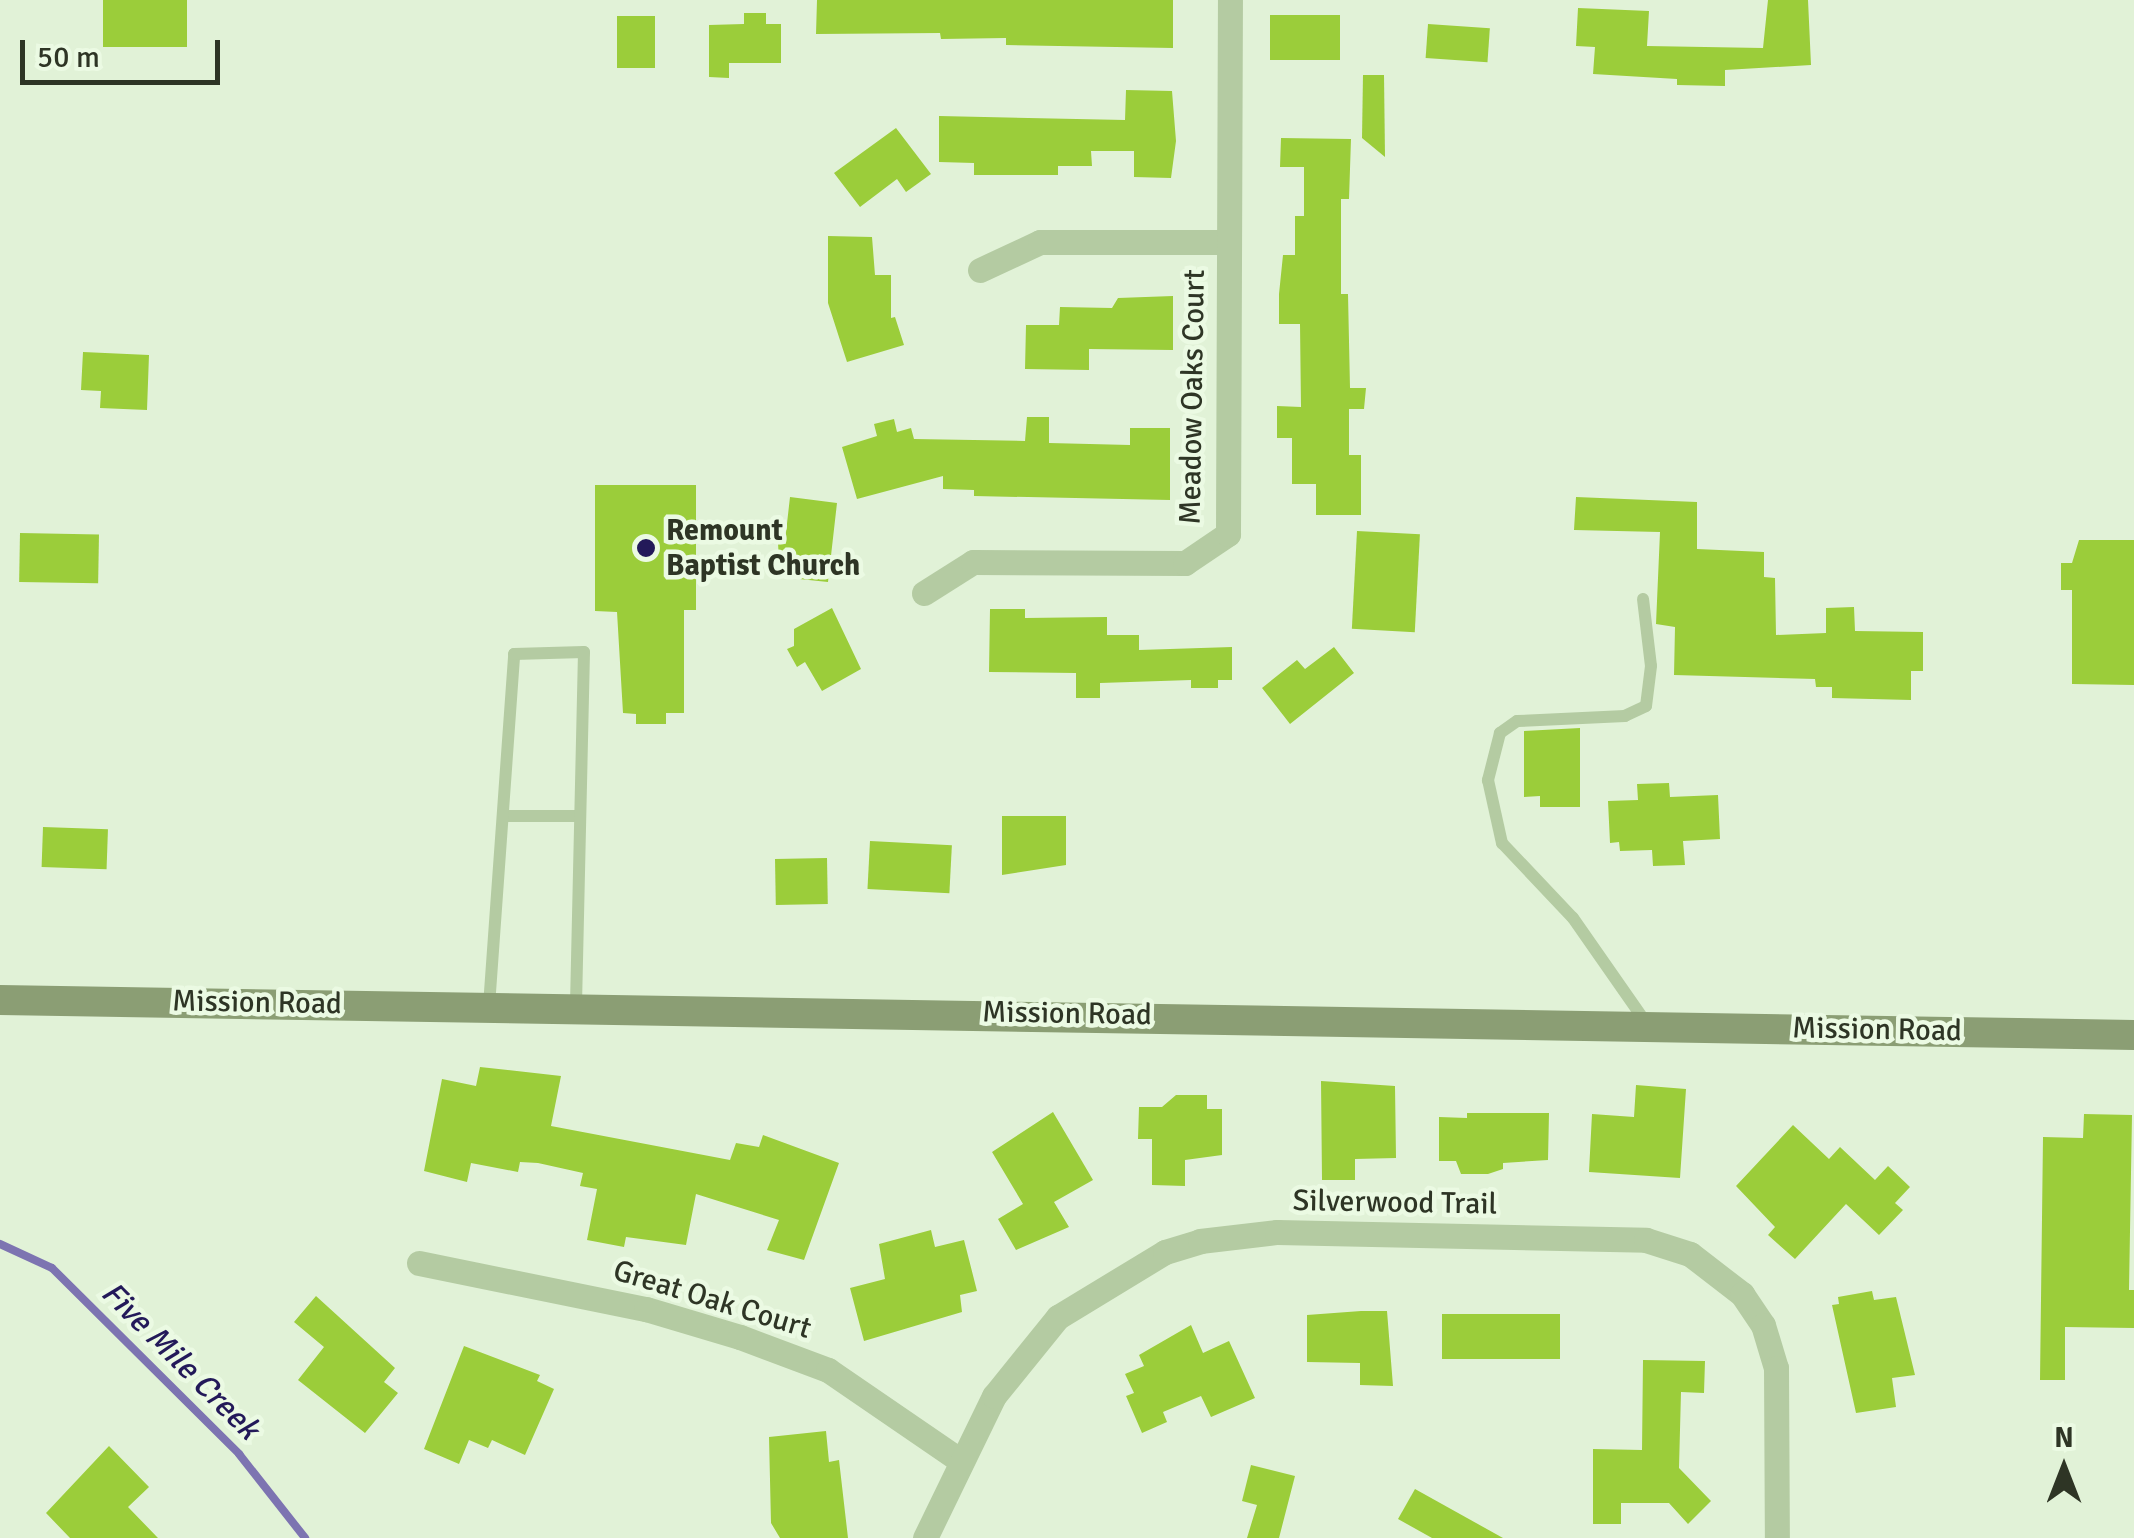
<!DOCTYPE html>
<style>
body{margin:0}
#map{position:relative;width:2134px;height:1538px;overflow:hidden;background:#e1f2d7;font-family:Signika,sans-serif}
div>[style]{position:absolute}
.stream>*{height:8px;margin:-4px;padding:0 4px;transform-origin:4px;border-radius:4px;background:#7d74b1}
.building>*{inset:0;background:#9bcd3a;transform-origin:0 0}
.lane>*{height:12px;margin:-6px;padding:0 6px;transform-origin:6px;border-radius:6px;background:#b4cba2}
.street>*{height:25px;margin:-12.5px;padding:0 12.5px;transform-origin:12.5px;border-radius:12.5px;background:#b4cba2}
.secondary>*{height:30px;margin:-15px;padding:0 15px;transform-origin:15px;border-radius:15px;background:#8b9e74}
.dots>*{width:28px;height:28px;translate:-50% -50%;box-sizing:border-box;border:5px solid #ebfae3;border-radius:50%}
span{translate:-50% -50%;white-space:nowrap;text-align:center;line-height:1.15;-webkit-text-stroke:9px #ebfae3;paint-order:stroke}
.street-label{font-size:30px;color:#2e3525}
.poi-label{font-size:30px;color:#2e3525;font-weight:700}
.left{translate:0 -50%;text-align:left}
.water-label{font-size:32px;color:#231959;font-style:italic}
.north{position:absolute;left:2014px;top:1418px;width:100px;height:100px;-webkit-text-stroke:8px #ebfae3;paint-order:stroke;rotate:0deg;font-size:28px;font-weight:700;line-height:40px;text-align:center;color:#2e3525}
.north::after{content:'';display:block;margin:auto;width:35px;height:45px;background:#2e3525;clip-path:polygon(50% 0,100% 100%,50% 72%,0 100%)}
.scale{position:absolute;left:20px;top:40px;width:200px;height:45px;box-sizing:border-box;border:5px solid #2e3525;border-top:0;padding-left:12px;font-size:30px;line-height:35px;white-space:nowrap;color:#2e3525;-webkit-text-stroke:8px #ebfae3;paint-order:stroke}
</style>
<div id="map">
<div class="stream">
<i style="left:0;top:1244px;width:57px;rotate:24.8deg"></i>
<i style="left:52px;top:1268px;width:264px;rotate:44.8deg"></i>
<i style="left:239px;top:1454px;width:107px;rotate:51.8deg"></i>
</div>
<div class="building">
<i style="left:103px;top:0;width:84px;height:47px"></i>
<i style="clip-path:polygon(817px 0,1173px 0,1173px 48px,1006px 45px,1006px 38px,941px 39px,940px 33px,816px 34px)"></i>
<i style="clip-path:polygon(1768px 0,1808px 0,1811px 65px,1725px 70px,1725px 86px,1677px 85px,1677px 79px,1593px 74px,1595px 47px,1576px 46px,1578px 8px,1649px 11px,1647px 46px,1763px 48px)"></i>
<i style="clip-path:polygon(744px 13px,766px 13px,766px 24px,781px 24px,781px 63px,729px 63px,729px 78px,709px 77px,709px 25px,744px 24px)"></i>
<i style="left:1270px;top:15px;width:70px;height:45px"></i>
<i style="left:617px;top:16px;width:38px;height:52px"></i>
<i style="left:1428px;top:24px;width:62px;height:34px;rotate:4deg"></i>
<i style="clip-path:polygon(1363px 75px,1384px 75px,1385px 157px,1362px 138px)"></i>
<i style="clip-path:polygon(1126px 90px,1172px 91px,1176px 141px,1171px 178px,1134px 177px,1134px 151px,1091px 151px,1092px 166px,1058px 166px,1058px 175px,974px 175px,974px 163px,939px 162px,939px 116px,1125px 120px)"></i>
<i style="clip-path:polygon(896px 128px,931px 174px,906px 192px,897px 179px,860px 207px,834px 173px)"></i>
<i style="clip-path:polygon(1281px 138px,1351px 139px,1349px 199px,1341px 199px,1341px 294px,1348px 294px,1350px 388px,1366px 388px,1364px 409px,1349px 409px,1349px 455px,1361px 455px,1361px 515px,1316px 515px,1316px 484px,1292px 484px,1292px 438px,1277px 438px,1277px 406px,1301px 407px,1300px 324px,1279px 324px,1279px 294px,1283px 255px,1295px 255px,1295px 216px,1304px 216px,1304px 167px,1280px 167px)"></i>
<i style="clip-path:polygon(828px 236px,872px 237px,875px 275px,891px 275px,891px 318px,895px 317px,904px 345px,847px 362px,828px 303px)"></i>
<i style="clip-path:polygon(1173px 296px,1173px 350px,1089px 349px,1089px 370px,1025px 369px,1026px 325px,1059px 325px,1060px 307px,1112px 308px,1118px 298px)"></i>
<i style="clip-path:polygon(83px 352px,149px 355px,147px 410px,100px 408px,101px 391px,81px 390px)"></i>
<i style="clip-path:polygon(1027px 417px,1049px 417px,1049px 443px,1130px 445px,1130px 428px,1170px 428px,1170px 500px,974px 496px,974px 490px,943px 489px,943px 476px,857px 499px,842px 447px,877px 436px,874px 424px,894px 419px,897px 432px,911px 428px,914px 439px,1025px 441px)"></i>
<i style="clip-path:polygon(595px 485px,696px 485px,696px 610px,684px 610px,684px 713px,666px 713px,666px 724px,636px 724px,636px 714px,623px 713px,617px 612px,595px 611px)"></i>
<i style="clip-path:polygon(790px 497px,837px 503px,828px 582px,780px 577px,778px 543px,785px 541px)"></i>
<i style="clip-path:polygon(1576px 497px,1697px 502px,1697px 549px,1764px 552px,1764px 577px,1775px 578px,1776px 635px,1826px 633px,1826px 608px,1854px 607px,1855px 631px,1923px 632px,1923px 671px,1911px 671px,1911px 700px,1832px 698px,1832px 687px,1816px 687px,1815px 679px,1674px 675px,1675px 627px,1656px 624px,1660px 532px,1574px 530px)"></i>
<i style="left:1357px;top:531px;width:63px;height:98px;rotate:3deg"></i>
<i style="left:20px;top:533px;width:79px;height:49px;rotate:1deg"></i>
<i style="clip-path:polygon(2079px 540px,2134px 540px,2134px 685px,2072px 684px,2072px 590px,2061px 590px,2061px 563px,2072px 563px)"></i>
<i style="clip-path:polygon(832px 608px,861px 669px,822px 691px,805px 662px,797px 667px,787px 649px,794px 646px,794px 629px)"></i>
<i style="clip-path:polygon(990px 609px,1025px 609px,1025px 618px,1107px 617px,1107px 635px,1139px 635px,1139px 650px,1232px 647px,1232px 680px,1218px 680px,1218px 688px,1191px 688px,1191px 680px,1100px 683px,1100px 698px,1076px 698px,1076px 673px,989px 672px)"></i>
<i style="clip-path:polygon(1334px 647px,1354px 673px,1290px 724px,1262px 688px,1297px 660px,1305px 669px)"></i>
<i style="clip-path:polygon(1580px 728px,1580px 807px,1540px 807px,1540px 796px,1524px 797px,1524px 731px)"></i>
<i style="clip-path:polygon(1669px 783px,1670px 797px,1718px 795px,1720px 839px,1683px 841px,1685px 865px,1653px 866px,1652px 850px,1620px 851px,1619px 842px,1610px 843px,1608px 801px,1638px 800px,1637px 784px)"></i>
<i style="clip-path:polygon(1002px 816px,1066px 816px,1066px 865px,1002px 875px)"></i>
<i style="left:43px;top:827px;width:65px;height:40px;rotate:2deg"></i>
<i style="left:870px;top:841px;width:82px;height:48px;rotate:3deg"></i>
<i style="left:827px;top:858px;width:46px;height:52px;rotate:89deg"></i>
<i style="clip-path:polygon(480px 1067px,561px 1076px,551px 1126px,730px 1160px,736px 1143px,759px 1147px,763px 1135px,839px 1163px,804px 1260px,767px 1250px,779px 1220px,696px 1194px,686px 1245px,626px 1237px,624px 1247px,587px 1240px,597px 1189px,580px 1186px,583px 1173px,538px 1163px,520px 1162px,518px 1172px,471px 1163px,467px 1182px,424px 1171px,442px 1079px,476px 1086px)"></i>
<i style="clip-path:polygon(1321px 1081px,1395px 1086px,1396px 1158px,1355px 1159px,1355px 1180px,1322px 1180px)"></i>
<i style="clip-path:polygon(1636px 1085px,1686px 1089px,1680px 1178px,1589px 1172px,1592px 1114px,1634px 1117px)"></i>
<i style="clip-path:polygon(1176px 1095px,1207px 1095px,1207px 1109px,1222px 1109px,1222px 1155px,1185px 1160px,1185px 1186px,1152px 1185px,1152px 1139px,1138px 1139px,1139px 1107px,1162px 1107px)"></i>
<i style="clip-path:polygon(1053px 1112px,1093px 1180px,1054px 1202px,1069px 1227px,1016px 1250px,998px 1219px,1023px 1204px,992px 1152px)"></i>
<i style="clip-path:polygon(1467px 1113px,1549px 1113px,1548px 1160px,1503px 1163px,1503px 1169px,1488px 1174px,1461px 1174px,1456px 1161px,1439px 1161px,1439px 1117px,1467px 1118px)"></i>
<i style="clip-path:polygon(2084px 1114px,2132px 1115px,2129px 1290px,2134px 1290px,2134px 1328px,2065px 1327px,2065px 1380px,2040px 1380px,2043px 1137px,2083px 1138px)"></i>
<i style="clip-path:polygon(1793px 1125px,1829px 1159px,1840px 1147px,1875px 1180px,1888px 1166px,1910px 1187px,1895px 1203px,1903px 1210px,1879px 1235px,1846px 1204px,1795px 1259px,1768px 1235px,1775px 1227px,1736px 1186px)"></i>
<i style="clip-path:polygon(931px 1230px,935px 1247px,964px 1240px,977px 1291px,960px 1295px,962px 1312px,864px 1341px,850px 1288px,885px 1279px,879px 1244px)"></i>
<i style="clip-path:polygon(1872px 1291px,1874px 1300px,1896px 1297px,1915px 1375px,1892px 1378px,1896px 1407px,1856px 1413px,1832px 1305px,1839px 1304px,1838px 1297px)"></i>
<i style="clip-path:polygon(316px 1296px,395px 1368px,384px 1382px,398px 1393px,365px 1433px,298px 1380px,324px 1347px,294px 1322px)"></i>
<i style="clip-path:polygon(1361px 1311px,1387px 1311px,1393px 1386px,1360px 1385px,1360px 1363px,1307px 1362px,1307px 1315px)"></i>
<i style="left:1442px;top:1314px;width:118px;height:45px"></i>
<i style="clip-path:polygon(1191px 1325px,1203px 1353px,1229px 1341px,1255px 1398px,1211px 1417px,1201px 1396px,1163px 1412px,1167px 1422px,1142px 1433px,1126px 1396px,1134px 1393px,1125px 1374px,1144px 1366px,1139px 1355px)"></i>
<i style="clip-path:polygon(464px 1346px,540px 1375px,537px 1381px,554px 1389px,525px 1455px,492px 1440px,488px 1448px,469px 1440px,459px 1464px,424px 1449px)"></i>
<i style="clip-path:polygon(1643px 1360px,1705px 1361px,1704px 1393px,1681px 1392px,1679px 1468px,1711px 1501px,1688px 1524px,1669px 1503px,1621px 1503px,1621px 1524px,1593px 1524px,1593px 1449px,1642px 1450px)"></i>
<i style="clip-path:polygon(826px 1431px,829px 1462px,839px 1460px,848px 1538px,780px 1538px,771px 1523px,769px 1437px)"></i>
<i style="clip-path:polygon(109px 1446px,149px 1487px,128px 1507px,158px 1538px,70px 1538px,46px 1513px)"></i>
<i style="clip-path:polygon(1251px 1465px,1295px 1476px,1279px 1538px,1247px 1538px,1257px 1505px,1242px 1501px)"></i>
<i style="clip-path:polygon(1415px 1489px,1503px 1538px,1432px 1538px,1398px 1519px)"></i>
</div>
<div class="lane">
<i style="left:1643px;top:599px;width:67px;rotate:83.2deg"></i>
<i style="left:1651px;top:666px;width:40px;rotate:97.1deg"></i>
<i style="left:1646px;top:706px;width:23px;rotate:155deg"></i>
<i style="left:1625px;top:716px;width:108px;rotate:177.3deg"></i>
<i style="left:1517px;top:721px;width:21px;rotate:145deg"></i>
<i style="left:1500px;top:733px;width:49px;rotate:104.3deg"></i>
<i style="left:1488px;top:780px;width:65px;rotate:77.5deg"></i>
<i style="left:1502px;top:843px;width:103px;rotate:46.6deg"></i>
<i style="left:1573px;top:918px;width:129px;rotate:55.1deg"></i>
<i style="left:503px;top:816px;width:77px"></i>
<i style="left:489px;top:1006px;width:353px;rotate:-85.9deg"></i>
<i style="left:514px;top:654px;width:70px;rotate:-1.6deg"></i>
<i style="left:584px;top:652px;width:355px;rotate:91.3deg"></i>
</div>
<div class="street">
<i style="left:980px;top:270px;width:66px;rotate:-25deg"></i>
<i style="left:1040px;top:242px;width:188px"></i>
<i style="left:924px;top:593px;width:58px;rotate:-32.3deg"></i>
<i style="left:973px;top:562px;width:212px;rotate:0.3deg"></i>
<i style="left:1185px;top:563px;width:52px;rotate:-34deg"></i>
<i style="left:1228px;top:534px;width:534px;rotate:-89.79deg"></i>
<i style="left:419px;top:1263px;width:232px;rotate:11.5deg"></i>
<i style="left:646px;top:1309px;width:98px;rotate:16.6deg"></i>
<i style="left:740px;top:1337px;width:94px;rotate:20.6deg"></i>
<i style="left:828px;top:1370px;width:161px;rotate:34.4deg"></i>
<i style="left:925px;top:1538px;width:158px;rotate:-64.1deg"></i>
<i style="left:994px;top:1396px;width:102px;rotate:-51deg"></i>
<i style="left:1058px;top:1317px;width:125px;rotate:-31.3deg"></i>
<i style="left:1165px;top:1252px;width:37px;rotate:-17deg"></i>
<i style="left:1200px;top:1241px;width:78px;rotate:-6.7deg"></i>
<i style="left:1277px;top:1232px;width:369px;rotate:1.2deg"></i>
<i style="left:1646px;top:1240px;width:46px;rotate:17.7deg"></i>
<i style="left:1690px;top:1254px;width:66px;rotate:37.6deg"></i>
<i style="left:1742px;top:1294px;width:37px;rotate:56deg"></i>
<i style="left:1763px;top:1325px;width:45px;rotate:73.2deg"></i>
<i style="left:1776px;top:1368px;width:170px;rotate:89.7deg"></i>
</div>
<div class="secondary">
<i style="left:0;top:1000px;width:2134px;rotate:0.94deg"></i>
</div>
<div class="dots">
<i style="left:646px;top:548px;background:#231959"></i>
</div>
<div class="street-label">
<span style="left:1193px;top:397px;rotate:-89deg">Meadow Oaks Court</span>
<span style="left:257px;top:1003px;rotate:1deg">Mission Road</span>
<span style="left:1067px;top:1014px;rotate:1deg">Mission Road</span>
<span style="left:1877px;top:1030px;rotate:1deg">Mission Road</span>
<span style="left:1395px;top:1203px;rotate:1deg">Silverwood Trail</span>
<span style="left:712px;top:1300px;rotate:17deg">Great Oak Court</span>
</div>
<div class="poi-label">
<span class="left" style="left:666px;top:548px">Remount<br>Baptist Church</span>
</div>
<div class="water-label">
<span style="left:180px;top:1361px;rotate:45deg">Five Mile Creek</span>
</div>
<div class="north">N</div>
<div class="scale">50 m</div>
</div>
